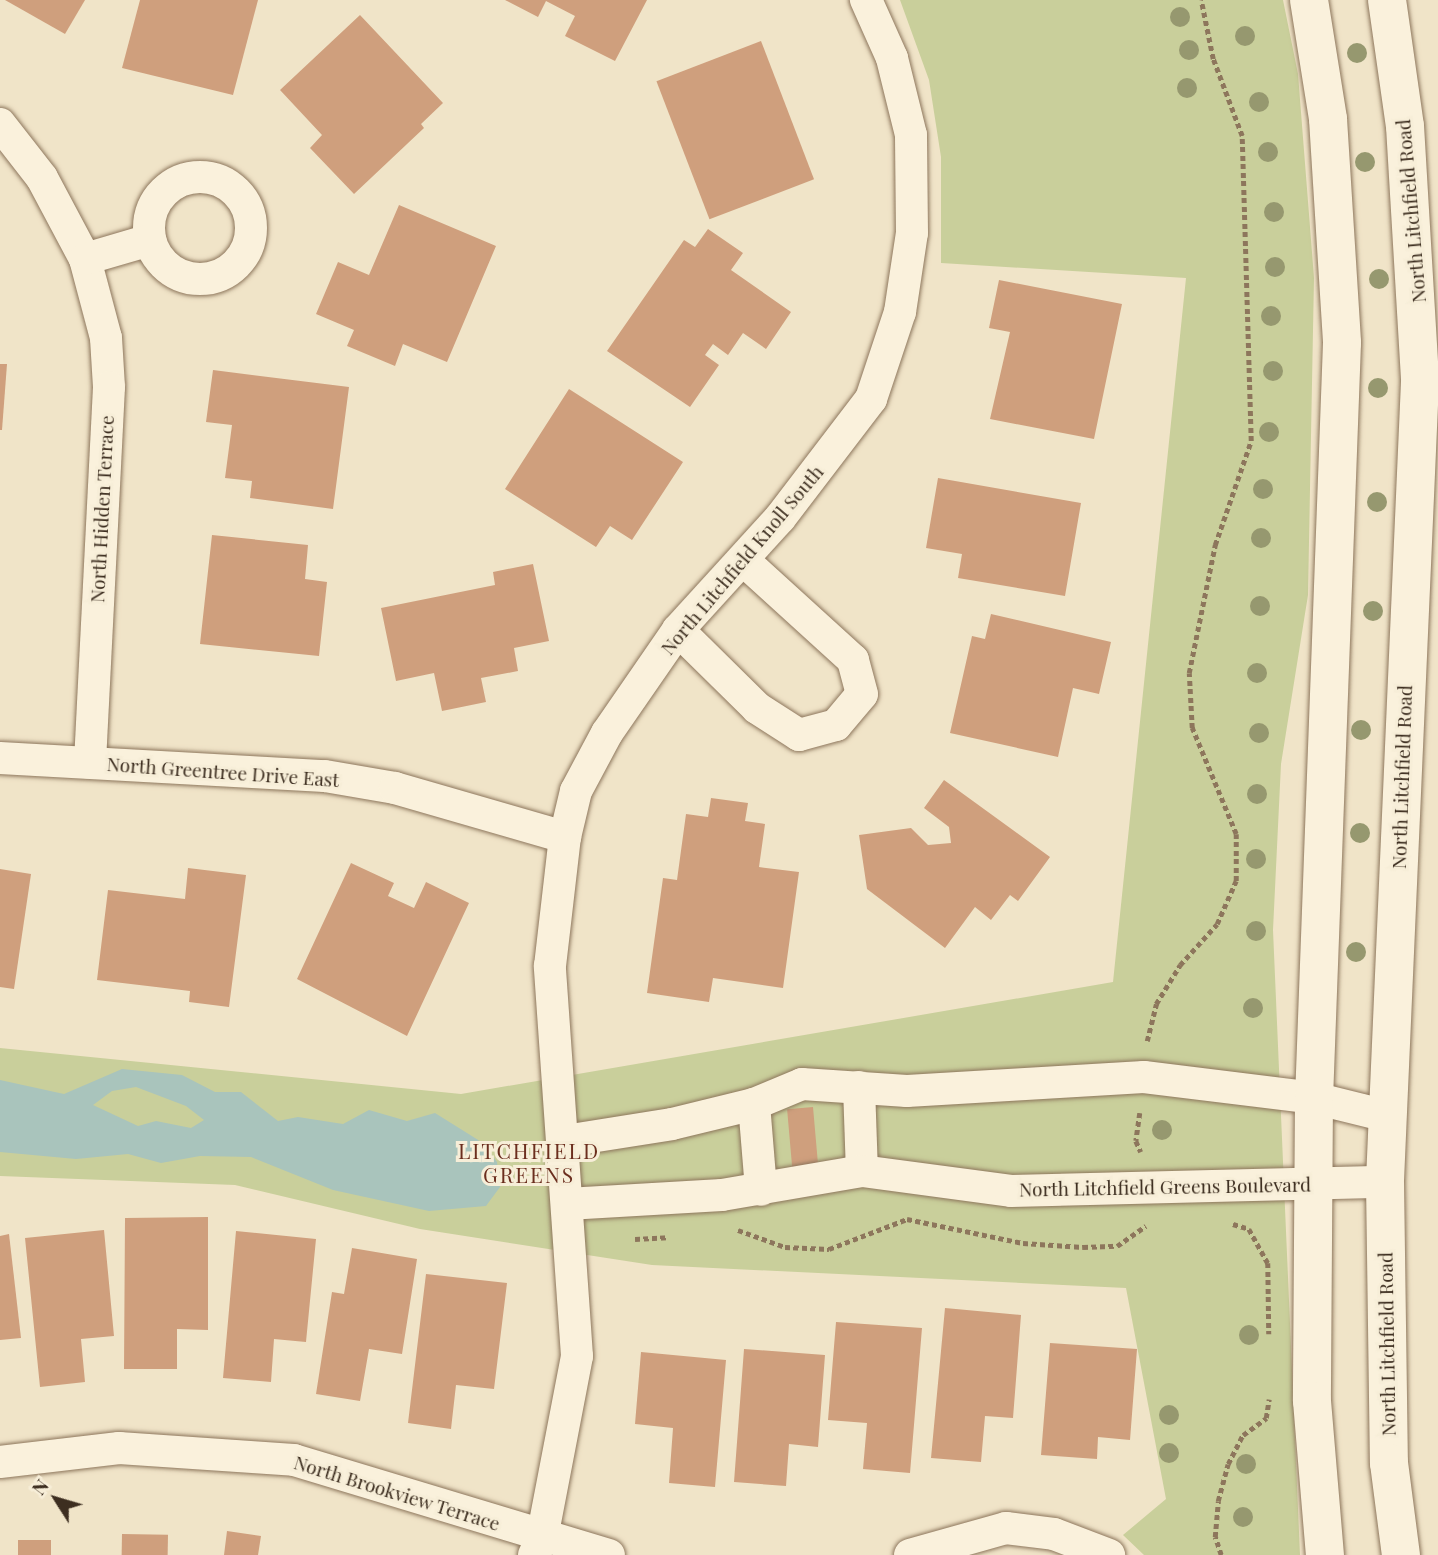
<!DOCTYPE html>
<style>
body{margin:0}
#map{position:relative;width:1438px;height:1555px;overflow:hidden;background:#f0e4c8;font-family:"Playfair Display",serif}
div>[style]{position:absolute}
.green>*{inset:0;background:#c9cf9b}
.water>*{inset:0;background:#a9c4bc}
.building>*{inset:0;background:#cf9f7d;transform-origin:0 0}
.path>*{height:4.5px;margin-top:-2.25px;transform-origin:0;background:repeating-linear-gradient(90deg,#8d765c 0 5px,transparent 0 8.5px)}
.roads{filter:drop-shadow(0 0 2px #8d765c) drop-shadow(0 0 2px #8d765c)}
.minor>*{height:32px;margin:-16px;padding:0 16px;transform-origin:16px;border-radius:16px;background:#faf1dc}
.minor>.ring{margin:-16px;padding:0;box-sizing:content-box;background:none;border:32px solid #faf1dc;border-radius:50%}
.secondary>*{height:38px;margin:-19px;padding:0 19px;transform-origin:19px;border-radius:19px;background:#faf1dc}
.trees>*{width:20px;height:20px;margin:-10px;border-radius:50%;background:#96986f}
span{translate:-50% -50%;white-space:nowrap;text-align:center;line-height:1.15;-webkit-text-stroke:6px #f7eed8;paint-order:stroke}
.street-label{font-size:19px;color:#3d2e20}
.neighbourhood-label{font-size:21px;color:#6b2e1e;letter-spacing:2px}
.north{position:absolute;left:21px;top:1464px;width:70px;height:70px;-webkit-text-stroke:5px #f7eed8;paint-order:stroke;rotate:307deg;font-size:19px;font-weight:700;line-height:28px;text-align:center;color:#3d2e20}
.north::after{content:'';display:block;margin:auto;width:24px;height:32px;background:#3d2e20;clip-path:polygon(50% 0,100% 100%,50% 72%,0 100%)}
</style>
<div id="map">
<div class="green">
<i style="clip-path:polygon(900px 0,1283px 0,1298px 74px,1314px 278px,1308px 595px,1281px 764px,1273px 930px,1300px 1555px,1144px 1555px,1123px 1535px,1166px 1499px,1126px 1288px,652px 1265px,420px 1229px,235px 1185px,0 1176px,0 1048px,461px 1094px,1113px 982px,1186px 278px,941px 263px,941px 157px,929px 80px)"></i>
</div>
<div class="water">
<i style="clip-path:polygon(evenodd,122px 1069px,182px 1075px,215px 1092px,241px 1092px,278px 1121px,298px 1117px,343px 1124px,369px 1110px,407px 1121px,435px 1113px,483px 1143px,497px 1162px,500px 1187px,486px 1206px,429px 1211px,333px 1190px,251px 1157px,200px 1156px,161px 1163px,128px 1154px,76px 1159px,0 1152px,0 1080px,64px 1094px,122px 1069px,136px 1087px,186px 1106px,204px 1120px,191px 1128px,156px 1121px,138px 1126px,93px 1105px,112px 1091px,136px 1087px)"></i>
</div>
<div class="building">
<i style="clip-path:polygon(5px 0,85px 0,65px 34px)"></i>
<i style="clip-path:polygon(140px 0,258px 0,233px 95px,122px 68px)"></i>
<i style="clip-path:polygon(505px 0,647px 0,615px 61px,565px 36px,575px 16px,546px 1px,538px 17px)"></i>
<i style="clip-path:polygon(360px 15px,443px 103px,421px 124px,424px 128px,354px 194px,310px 148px,322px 135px,280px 90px)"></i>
<i style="left:761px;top:41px;width:148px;height:112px;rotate:69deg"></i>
<i style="clip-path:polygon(399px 205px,496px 246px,447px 362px,403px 344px,395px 366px,347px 346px,354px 330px,316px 314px,338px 262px,369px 275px)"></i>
<i style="clip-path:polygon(708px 229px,743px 253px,731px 270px,791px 312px,766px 349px,743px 333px,728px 355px,713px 344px,705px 355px,719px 365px,690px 407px,607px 351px,684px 240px,695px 247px)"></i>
<i style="clip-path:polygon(999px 280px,1122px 304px,1094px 439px,990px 419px,1010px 332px,989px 328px)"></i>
<i style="clip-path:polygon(0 364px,7px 364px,2px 430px,0 430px)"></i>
<i style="clip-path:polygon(213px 370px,349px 387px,333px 509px,250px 498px,252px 481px,225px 478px,232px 425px,206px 422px)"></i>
<i style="clip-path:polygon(569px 389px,683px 462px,632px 540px,610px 526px,596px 547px,505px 489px)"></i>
<i style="clip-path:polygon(938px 478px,1081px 503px,1065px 596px,958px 578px,962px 554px,926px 548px)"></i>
<i style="clip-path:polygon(212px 535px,308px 545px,305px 579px,327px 582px,319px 656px,200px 644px)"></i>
<i style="clip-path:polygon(533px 564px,549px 641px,514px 648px,518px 671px,481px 678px,486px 702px,442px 711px,434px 673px,396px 681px,381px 608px,495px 585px,493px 572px)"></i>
<i style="clip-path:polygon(991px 614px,1111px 642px,1099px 694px,1073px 688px,1058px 757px,950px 733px,972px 636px,985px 639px)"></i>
<i style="clip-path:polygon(944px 780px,1050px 857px,1018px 901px,1010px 895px,991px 920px,975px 907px,945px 948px,867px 889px,859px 835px,911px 828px,928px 845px,951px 843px,949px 827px,924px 808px)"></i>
<i style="clip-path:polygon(711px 798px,748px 803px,745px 821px,765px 824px,759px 867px,799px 872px,783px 988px,713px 978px,709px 1002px,647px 993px,663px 878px,677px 880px,686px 814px,708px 817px)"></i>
<i style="clip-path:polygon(351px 863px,394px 883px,388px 896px,414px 908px,426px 882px,469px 903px,407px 1036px,297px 979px)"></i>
<i style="clip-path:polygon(188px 868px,246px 875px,229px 1007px,189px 1002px,190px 991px,97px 980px,108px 890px,185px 899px)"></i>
<i style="clip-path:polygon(0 869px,31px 874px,14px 989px,0 987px)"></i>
<i style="left:813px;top:1107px;width:59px;height:26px;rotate:85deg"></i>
<i style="clip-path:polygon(208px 1217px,208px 1330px,177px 1329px,177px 1369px,124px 1369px,125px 1218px)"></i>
<i style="clip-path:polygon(104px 1230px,114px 1336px,81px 1339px,85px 1382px,40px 1387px,25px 1238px)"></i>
<i style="clip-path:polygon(236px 1231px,316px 1239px,306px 1342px,274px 1339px,271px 1382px,223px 1378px)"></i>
<i style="clip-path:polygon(9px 1234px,21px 1338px,0 1340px,0 1236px)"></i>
<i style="clip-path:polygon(352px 1248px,417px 1259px,402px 1354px,369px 1349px,360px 1401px,316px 1394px,332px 1292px,344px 1294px)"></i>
<i style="clip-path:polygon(426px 1274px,507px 1283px,494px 1389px,456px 1385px,451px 1429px,408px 1423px)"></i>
<i style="clip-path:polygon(945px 1308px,1021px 1315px,1013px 1418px,985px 1416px,981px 1462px,931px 1458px)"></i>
<i style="clip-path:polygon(836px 1322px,922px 1328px,910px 1473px,863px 1469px,867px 1423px,828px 1420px)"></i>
<i style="clip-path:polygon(1050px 1343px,1137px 1349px,1130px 1440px,1098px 1437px,1097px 1459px,1041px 1455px)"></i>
<i style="clip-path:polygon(744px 1349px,825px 1355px,818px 1447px,789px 1444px,786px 1486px,734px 1482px)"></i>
<i style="clip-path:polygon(641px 1352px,726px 1360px,715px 1487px,669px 1483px,673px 1428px,635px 1424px)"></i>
<i style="clip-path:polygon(227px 1531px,261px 1536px,258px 1555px,224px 1555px)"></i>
<i style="left:122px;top:1534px;width:46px;height:21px;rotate:1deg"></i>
<i style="left:51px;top:1540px;width:15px;height:33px;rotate:90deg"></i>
</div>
<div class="path">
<i style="left:1147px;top:1041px;width:38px;rotate:-76deg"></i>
<i style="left:1156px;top:1004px;width:46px;rotate:-58.4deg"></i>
<i style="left:1180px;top:965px;width:55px;rotate:-47.9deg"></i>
<i style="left:1217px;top:924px;width:47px;rotate:-66.2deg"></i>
<i style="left:1236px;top:881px;width:47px;rotate:-90deg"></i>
<i style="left:1236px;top:834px;width:115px;rotate:-112.5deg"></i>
<i style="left:1192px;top:728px;width:55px;rotate:-93.1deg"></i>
<i style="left:1189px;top:673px;width:131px;rotate:-78.5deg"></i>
<i style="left:1215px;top:545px;width:110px;rotate:-70.9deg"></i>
<i style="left:1251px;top:441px;width:305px;rotate:-91.7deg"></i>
<i style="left:1242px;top:136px;width:82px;rotate:-110.6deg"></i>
<i style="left:1213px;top:59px;width:60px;rotate:-101.5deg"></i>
<i style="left:1140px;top:1113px;width:28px;rotate:98deg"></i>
<i style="left:1136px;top:1141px;width:12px;rotate:66deg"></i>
<i style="left:1233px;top:1224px;width:17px;rotate:17deg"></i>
<i style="left:1249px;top:1229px;width:39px;rotate:61deg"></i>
<i style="left:1268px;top:1263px;width:71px;rotate:89.2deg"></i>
<i style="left:738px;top:1230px;width:50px;rotate:19.9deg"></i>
<i style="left:785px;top:1247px;width:44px;rotate:2.6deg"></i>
<i style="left:829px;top:1249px;width:84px;rotate:-21deg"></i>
<i style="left:907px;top:1219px;width:118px;rotate:11.7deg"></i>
<i style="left:1023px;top:1243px;width:60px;rotate:3.8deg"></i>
<i style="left:1083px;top:1247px;width:34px;rotate:-2deg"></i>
<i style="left:1117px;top:1246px;width:35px;rotate:-35deg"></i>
<i style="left:635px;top:1239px;width:33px;rotate:-3deg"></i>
<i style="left:1221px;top:1555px;width:19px;rotate:-108deg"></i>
<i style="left:1215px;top:1537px;width:36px;rotate:-85deg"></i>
<i style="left:1218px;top:1501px;width:38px;rotate:-75deg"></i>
<i style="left:1228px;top:1464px;width:33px;rotate:-63deg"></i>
<i style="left:1243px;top:1435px;width:29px;rotate:-36deg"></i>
<i style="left:1266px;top:1418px;width:19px;rotate:-81deg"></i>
</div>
<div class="roads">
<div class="minor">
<i style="left:0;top:124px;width:68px;rotate:52.1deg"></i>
<i style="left:42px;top:178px;width:92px;rotate:62deg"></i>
<i style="left:85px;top:259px;width:82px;rotate:75.1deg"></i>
<i style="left:106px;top:338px;width:49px;rotate:86.5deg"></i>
<i style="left:109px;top:387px;width:376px;rotate:92.9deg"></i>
<i class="ring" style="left:149px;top:177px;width:70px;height:70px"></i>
<i style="left:85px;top:259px;width:68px;rotate:-16.3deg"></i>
<i style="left:678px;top:630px;width:111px;rotate:44.6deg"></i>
<i style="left:757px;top:708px;width:50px;rotate:32.7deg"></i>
<i style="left:799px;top:735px;width:38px;rotate:-15deg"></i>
<i style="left:836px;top:725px;width:40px;rotate:-50deg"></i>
<i style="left:862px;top:694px;width:35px;rotate:-105deg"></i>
<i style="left:853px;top:660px;width:149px;rotate:-137.7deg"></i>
<i style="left:0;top:758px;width:325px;rotate:3.2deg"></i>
<i style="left:325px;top:776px;width:71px;rotate:9.7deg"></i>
<i style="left:395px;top:788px;width:177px;rotate:16.1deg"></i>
<i style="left:859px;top:1087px;width:84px;rotate:88deg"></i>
<i style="left:754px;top:1104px;width:86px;rotate:85.3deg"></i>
<i style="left:565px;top:1141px;width:108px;rotate:-9deg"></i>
<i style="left:672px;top:1124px;width:84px;rotate:-13.7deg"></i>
<i style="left:754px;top:1104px;width:52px;rotate:-22.6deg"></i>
<i style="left:802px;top:1084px;width:105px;rotate:3.8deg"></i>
<i style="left:907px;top:1091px;width:237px;rotate:-3.4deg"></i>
<i style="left:1144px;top:1077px;width:171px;rotate:7deg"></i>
<i style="left:1314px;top:1098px;width:75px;rotate:13.9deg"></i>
<i style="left:567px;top:1204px;width:155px;rotate:-3.3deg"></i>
<i style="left:722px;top:1195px;width:142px;rotate:-9.7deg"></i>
<i style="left:862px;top:1171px;width:150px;rotate:7.6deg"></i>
<i style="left:1011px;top:1191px;width:374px;rotate:-1.4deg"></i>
<i style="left:0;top:1462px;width:120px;rotate:-6.7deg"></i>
<i style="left:119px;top:1448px;width:175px;rotate:3.9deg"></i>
<i style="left:294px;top:1460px;width:329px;rotate:16.8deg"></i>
<i style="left:534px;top:1555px;width:19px;rotate:-65deg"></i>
<i style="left:542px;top:1538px;width:185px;rotate:-79.1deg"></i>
<i style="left:577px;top:1356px;width:391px;rotate:-94deg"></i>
<i style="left:550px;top:966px;width:130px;rotate:-83.4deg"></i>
<i style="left:565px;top:837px;width:47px;rotate:-76.6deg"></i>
<i style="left:576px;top:791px;width:66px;rotate:-61.9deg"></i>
<i style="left:607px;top:733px;width:125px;rotate:-55.4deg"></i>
<i style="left:678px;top:630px;width:151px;rotate:-47.7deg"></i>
<i style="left:780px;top:518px;width:150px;rotate:-52.6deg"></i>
<i style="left:871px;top:399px;width:92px;rotate:-71.6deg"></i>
<i style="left:900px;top:312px;width:80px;rotate:-81.4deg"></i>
<i style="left:912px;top:233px;width:98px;rotate:-90.6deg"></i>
<i style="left:911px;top:135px;width:79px;rotate:-103.9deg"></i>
<i style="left:892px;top:58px;width:64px;rotate:-114.1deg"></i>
<i style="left:910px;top:1555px;width:100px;rotate:-15.7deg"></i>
<i style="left:1006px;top:1528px;width:48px;rotate:7.1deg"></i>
<i style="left:1054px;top:1534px;width:59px;rotate:20.9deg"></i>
</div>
<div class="secondary">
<i style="left:1309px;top:0;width:121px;rotate:80.9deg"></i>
<i style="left:1328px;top:119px;width:224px;rotate:86.4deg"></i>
<i style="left:1342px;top:343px;width:756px;rotate:92.12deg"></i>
<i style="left:1314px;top:1098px;width:303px;rotate:90.4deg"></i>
<i style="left:1312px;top:1401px;width:155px;rotate:85.2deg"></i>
<i style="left:1387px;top:0;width:127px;rotate:81.9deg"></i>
<i style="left:1405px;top:126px;width:256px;rotate:86.6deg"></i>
<i style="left:1420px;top:382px;width:801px;rotate:92.51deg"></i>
<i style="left:1385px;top:1182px;width:281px;rotate:89.2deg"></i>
<i style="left:1389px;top:1463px;width:93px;rotate:82.6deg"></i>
</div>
</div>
<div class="trees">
<i style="left:1180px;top:17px"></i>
<i style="left:1245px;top:36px"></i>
<i style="left:1189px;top:50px"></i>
<i style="left:1357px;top:53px"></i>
<i style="left:1187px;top:88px"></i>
<i style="left:1259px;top:102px"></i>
<i style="left:1268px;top:152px"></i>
<i style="left:1365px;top:162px"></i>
<i style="left:1274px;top:212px"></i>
<i style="left:1275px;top:267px"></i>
<i style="left:1379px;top:279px"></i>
<i style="left:1271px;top:316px"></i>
<i style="left:1273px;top:371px"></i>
<i style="left:1378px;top:388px"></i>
<i style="left:1269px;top:432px"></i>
<i style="left:1263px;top:489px"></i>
<i style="left:1377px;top:502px"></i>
<i style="left:1261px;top:538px"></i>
<i style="left:1260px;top:606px"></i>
<i style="left:1373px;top:611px"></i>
<i style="left:1257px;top:673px"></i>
<i style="left:1361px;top:730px"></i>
<i style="left:1259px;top:733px"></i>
<i style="left:1257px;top:794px"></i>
<i style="left:1360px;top:833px"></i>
<i style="left:1256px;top:859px"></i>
<i style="left:1256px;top:931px"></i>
<i style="left:1356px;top:952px"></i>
<i style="left:1253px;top:1008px"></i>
<i style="left:1162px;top:1130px"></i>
<i style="left:1249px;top:1335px"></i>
<i style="left:1169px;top:1415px"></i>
<i style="left:1169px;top:1453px"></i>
<i style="left:1246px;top:1464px"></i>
<i style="left:1243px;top:1517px"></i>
</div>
<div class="street-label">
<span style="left:1411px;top:211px;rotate:-95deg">North Litchfield Road</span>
<span style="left:102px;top:509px;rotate:-87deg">North Hidden Terrace</span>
<span style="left:742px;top:560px;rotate:-50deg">North Litchfield Knoll South</span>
<span style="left:223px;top:772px;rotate:4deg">North Greentree Drive East</span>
<span style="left:1402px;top:777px;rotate:-88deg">North Litchfield Road</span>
<span style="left:1165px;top:1187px;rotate:-1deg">North Litchfield Greens Boulevard</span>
<span style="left:1387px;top:1344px;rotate:-91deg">North Litchfield Road</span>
<span style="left:397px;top:1493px;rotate:17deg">North Brookview Terrace</span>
</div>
<div class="neighbourhood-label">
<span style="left:529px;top:1162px">LITCHFIELD<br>GREENS</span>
</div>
<div class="north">N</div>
</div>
